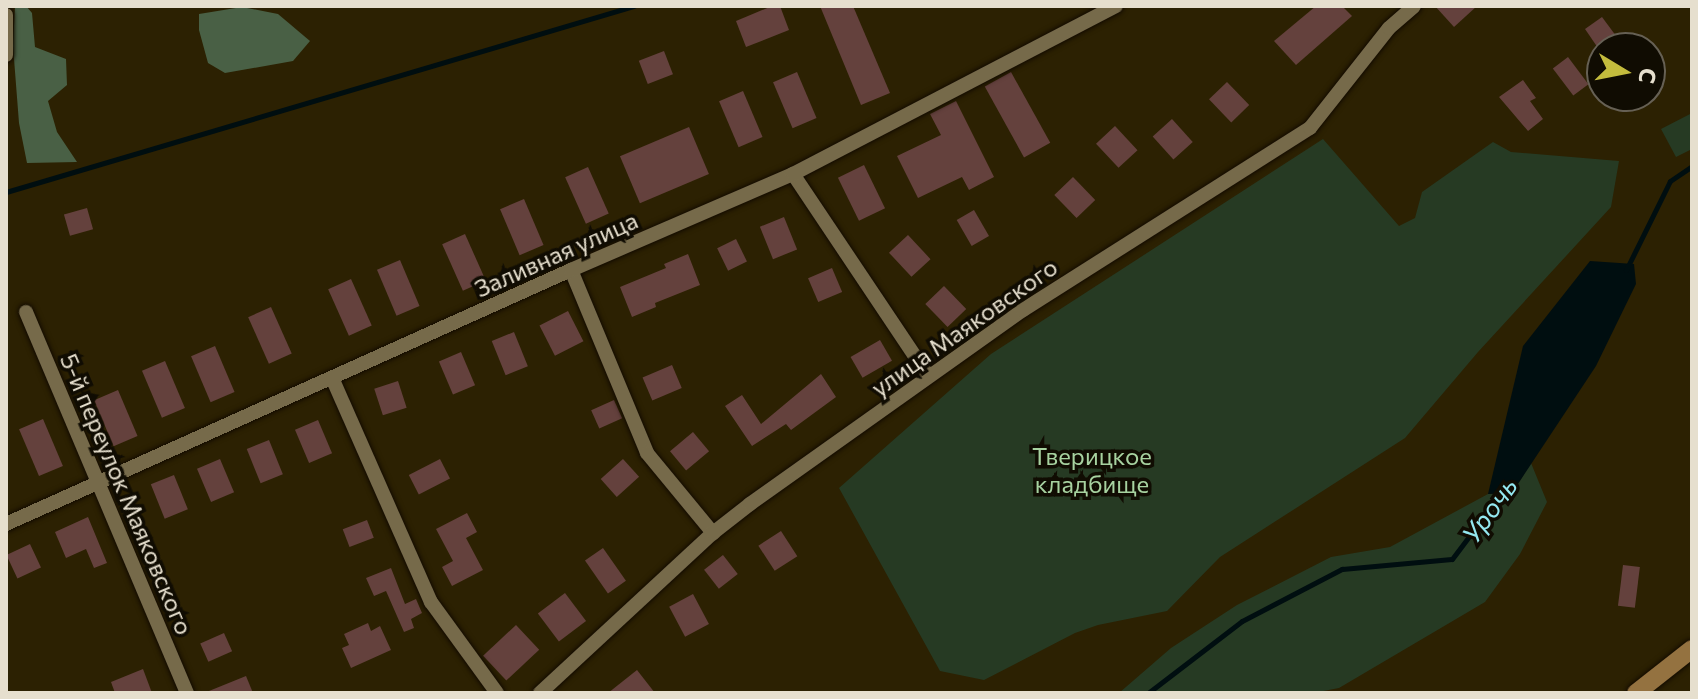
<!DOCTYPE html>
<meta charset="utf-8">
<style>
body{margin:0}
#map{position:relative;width:1698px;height:699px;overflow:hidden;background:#2c2102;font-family:Commissioner,sans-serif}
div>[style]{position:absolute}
.green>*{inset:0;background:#263a23}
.forest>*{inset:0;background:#496045}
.water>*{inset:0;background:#000e10}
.stream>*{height:5px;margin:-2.5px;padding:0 2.5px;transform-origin:2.5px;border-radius:2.5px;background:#000e10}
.building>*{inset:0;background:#64413d;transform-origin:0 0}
.roads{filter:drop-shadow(0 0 2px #130b00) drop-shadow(0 0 2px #130b00)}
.street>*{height:14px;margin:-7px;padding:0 7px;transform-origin:7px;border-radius:7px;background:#766a4a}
.secondary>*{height:18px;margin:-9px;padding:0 9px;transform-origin:9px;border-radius:9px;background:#947240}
span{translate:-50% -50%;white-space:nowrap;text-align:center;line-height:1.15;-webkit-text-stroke:7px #100c02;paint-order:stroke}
.street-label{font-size:24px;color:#e6dfce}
.park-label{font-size:24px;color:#a7d2a0}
.water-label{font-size:26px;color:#94e8f0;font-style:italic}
.frame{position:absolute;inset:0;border:8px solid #e6dfce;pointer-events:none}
.north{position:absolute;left:1586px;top:32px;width:80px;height:80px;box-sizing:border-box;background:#100c02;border:2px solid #666054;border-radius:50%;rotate:100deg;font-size:22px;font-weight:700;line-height:32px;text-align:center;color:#e6dfce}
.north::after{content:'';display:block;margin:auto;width:28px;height:36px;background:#c4bc3d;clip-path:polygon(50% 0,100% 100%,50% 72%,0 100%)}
</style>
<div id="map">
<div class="green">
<i style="clip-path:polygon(1692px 113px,1692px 149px,1676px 157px,1661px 129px)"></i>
<i style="clip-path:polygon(1323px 139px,1399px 226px,1415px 218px,1422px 192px,1493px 142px,1511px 152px,1619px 161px,1611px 207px,1478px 352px,1405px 438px,1220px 557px,1167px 611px,1098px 625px,1075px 633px,984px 680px,940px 671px,839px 488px,991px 354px)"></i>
<i style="clip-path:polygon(1531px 463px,1547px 502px,1520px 554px,1485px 602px,1339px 688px,1313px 693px,1119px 693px,1171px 648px,1237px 605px,1331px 557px,1390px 547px,1488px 494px,1512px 493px)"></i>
</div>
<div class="forest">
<i style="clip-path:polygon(15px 6px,26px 6px,32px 13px,35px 47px,66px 59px,67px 85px,48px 101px,57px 132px,77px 162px,27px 163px,19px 123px,13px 46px)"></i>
<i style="clip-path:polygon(242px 7px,278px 14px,310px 41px,293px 61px,225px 73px,208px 63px,199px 30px,199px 14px)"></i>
</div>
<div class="water">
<i style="clip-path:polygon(1590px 261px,1634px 264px,1636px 284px,1596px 366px,1512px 493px,1488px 494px,1523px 346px)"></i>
</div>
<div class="stream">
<i style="left:6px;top:192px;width:655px;rotate:-16.5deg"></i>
<i style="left:1626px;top:270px;width:99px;rotate:-63.7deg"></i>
<i style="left:1670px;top:181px;width:27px;rotate:-34deg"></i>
<i style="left:1148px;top:693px;width:118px;rotate:-37.5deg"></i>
<i style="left:1242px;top:621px;width:113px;rotate:-27.5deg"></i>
<i style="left:1342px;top:569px;width:110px;rotate:-5.2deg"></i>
<i style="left:1452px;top:559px;width:85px;rotate:-53.1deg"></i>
</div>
<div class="building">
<i style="clip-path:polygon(772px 6px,780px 6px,789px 30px,746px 47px,736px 21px)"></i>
<i style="clip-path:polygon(820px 6px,853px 6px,890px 93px,861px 105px)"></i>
<i style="clip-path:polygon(1316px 6px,1342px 6px,1352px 16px,1296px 65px,1274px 41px)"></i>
<i style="clip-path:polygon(1435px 6px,1477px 6px,1454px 27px)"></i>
<i style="clip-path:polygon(1602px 17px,1625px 48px,1598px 48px,1585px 29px)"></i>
<i style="left:664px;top:51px;width:25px;height:27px;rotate:69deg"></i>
<i style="left:1568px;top:57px;width:34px;height:19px;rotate:53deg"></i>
<i style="left:797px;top:72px;width:50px;height:26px;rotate:67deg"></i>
<i style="left:1011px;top:72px;width:81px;height:30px;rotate:61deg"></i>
<i style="clip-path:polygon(1523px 80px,1536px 98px,1530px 101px,1543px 119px,1528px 131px,1499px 97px)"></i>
<i style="left:1227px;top:82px;width:32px;height:25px;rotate:46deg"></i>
<i style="left:743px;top:91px;width:50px;height:26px;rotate:67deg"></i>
<i style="clip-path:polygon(956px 101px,994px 177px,969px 190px,962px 177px,918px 198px,897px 156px,941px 135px,930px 114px)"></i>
<i style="left:1172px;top:119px;width:31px;height:26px;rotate:48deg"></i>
<i style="left:1115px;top:126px;width:33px;height:26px;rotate:47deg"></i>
<i style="left:689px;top:127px;width:51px;height:75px;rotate:67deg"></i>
<i style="left:864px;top:165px;width:48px;height:29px;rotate:64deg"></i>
<i style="left:588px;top:167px;width:51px;height:25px;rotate:66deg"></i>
<i style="left:1073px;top:177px;width:32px;height:26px;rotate:46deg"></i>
<i style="left:524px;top:199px;width:50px;height:26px;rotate:67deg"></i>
<i style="left:87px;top:208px;width:22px;height:24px;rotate:74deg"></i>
<i style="left:974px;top:210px;width:30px;height:20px;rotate:60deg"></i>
<i style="left:784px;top:217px;width:35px;height:26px;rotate:68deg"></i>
<i style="left:465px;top:234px;width:51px;height:25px;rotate:66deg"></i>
<i style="left:908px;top:235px;width:33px;height:26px;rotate:47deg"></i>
<i style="left:736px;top:239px;width:25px;height:21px;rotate:64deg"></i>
<i style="clip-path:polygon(688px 254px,700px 285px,655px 303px,656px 307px,632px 317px,620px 287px,666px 268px,664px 264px)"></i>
<i style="left:400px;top:260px;width:50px;height:25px;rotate:67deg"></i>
<i style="left:832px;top:268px;width:26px;height:26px;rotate:67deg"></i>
<i style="left:351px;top:279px;width:51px;height:25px;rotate:66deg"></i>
<i style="left:944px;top:286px;width:32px;height:26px;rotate:46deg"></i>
<i style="left:271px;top:307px;width:51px;height:25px;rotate:66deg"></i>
<i style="left:568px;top:311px;width:34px;height:32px;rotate:63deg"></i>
<i style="left:514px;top:332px;width:37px;height:24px;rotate:68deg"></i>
<i style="left:880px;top:340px;width:24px;height:34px;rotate:60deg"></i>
<i style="left:215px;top:346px;width:50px;height:26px;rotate:67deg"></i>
<i style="left:461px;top:352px;width:36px;height:24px;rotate:67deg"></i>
<i style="left:165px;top:361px;width:51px;height:25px;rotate:67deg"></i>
<i style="left:672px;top:365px;width:25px;height:32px;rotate:67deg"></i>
<i style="clip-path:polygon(821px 374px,836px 397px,791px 430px,786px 424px,752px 446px,725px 406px,742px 395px,761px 424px)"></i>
<i style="left:398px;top:381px;width:28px;height:25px;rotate:72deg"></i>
<i style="left:118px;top:390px;width:50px;height:26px;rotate:67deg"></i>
<i style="left:614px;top:400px;width:20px;height:25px;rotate:66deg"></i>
<i style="left:43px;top:419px;width:51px;height:26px;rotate:67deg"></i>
<i style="left:318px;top:420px;width:36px;height:25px;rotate:67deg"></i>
<i style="left:693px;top:432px;width:25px;height:30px;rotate:50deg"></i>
<i style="left:269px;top:440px;width:37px;height:24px;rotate:68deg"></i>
<i style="left:220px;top:459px;width:36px;height:25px;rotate:67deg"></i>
<i style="left:440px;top:459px;width:22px;height:35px;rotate:63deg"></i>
<i style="left:623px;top:459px;width:24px;height:30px;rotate:48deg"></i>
<i style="left:174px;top:475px;width:37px;height:25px;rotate:68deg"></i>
<i style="clip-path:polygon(467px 513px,477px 532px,466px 538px,483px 570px,452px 586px,442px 567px,453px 561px,436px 529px)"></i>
<i style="clip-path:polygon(88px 517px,107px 563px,94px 568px,86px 549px,66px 558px,55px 532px)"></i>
<i style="left:367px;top:520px;width:19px;height:26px;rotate:69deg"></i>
<i style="left:781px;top:531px;width:30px;height:27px;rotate:57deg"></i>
<i style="left:30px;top:544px;width:26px;height:26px;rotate:65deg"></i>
<i style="left:603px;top:548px;width:40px;height:22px;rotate:55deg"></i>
<i style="left:723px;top:555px;width:24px;height:24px;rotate:52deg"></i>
<i style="left:1623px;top:565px;width:17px;height:41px;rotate:7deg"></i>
<i style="clip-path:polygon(391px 568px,405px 604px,416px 599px,422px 613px,411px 619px,414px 628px,404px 632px,386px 591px,374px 596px,366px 578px)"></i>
<i style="left:565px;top:593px;width:35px;height:34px;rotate:53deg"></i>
<i style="left:693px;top:594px;width:34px;height:27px;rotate:62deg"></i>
<i style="clip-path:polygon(368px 623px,371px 631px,380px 626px,391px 650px,351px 668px,342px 648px,349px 645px,344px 634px)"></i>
<i style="left:516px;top:625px;width:34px;height:45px;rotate:47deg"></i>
<i style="left:224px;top:633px;width:20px;height:26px;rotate:66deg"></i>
<i style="clip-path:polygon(143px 669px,152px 693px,115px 693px,111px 682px)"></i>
<i style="clip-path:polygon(637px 670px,655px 693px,608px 693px)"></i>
<i style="clip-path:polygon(246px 676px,253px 693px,204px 693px)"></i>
</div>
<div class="roads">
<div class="street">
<i style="left:6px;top:15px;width:40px;rotate:90deg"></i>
<i style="left:793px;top:174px;width:243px;rotate:56.2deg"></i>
<i style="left:571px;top:270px;width:198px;rotate:67.4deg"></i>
<i style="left:647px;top:453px;width:104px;rotate:50.5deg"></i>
<i style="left:26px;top:312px;width:414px;rotate:67.1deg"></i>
<i style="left:333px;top:380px;width:243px;rotate:66.2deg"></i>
<i style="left:431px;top:602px;width:112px;rotate:54deg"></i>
<i style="left:6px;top:524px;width:619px;rotate:-24.21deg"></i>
<i style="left:571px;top:270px;width:242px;rotate:-23.4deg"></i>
<i style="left:793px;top:174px;width:364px;rotate:-27.5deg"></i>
<i style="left:540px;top:693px;width:236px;rotate:-42.8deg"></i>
<i style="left:713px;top:533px;width:47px;rotate:-38.1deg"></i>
<i style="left:750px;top:504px;width:335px;rotate:-35.4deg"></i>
<i style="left:1023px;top:310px;width:340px;rotate:-32.4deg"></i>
<i style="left:1310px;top:128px;width:127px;rotate:-51.7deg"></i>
<i style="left:1389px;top:28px;width:33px;rotate:-41deg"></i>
</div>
<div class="secondary">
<i style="left:1636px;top:693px;width:71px;rotate:-38.2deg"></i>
</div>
</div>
<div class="street-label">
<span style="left:556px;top:254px;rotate:-24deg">Заливная улица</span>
<span style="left:964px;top:327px;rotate:-35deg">улица Маяковского</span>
<span style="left:127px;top:494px;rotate:67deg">5-й переулок Маяковского</span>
</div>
<div class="park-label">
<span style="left:1092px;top:470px">Тверицкое<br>кладбище</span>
</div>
<div class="water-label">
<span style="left:1489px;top:510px;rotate:-54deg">Урочь</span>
</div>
<div class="frame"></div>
<div class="north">С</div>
</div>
